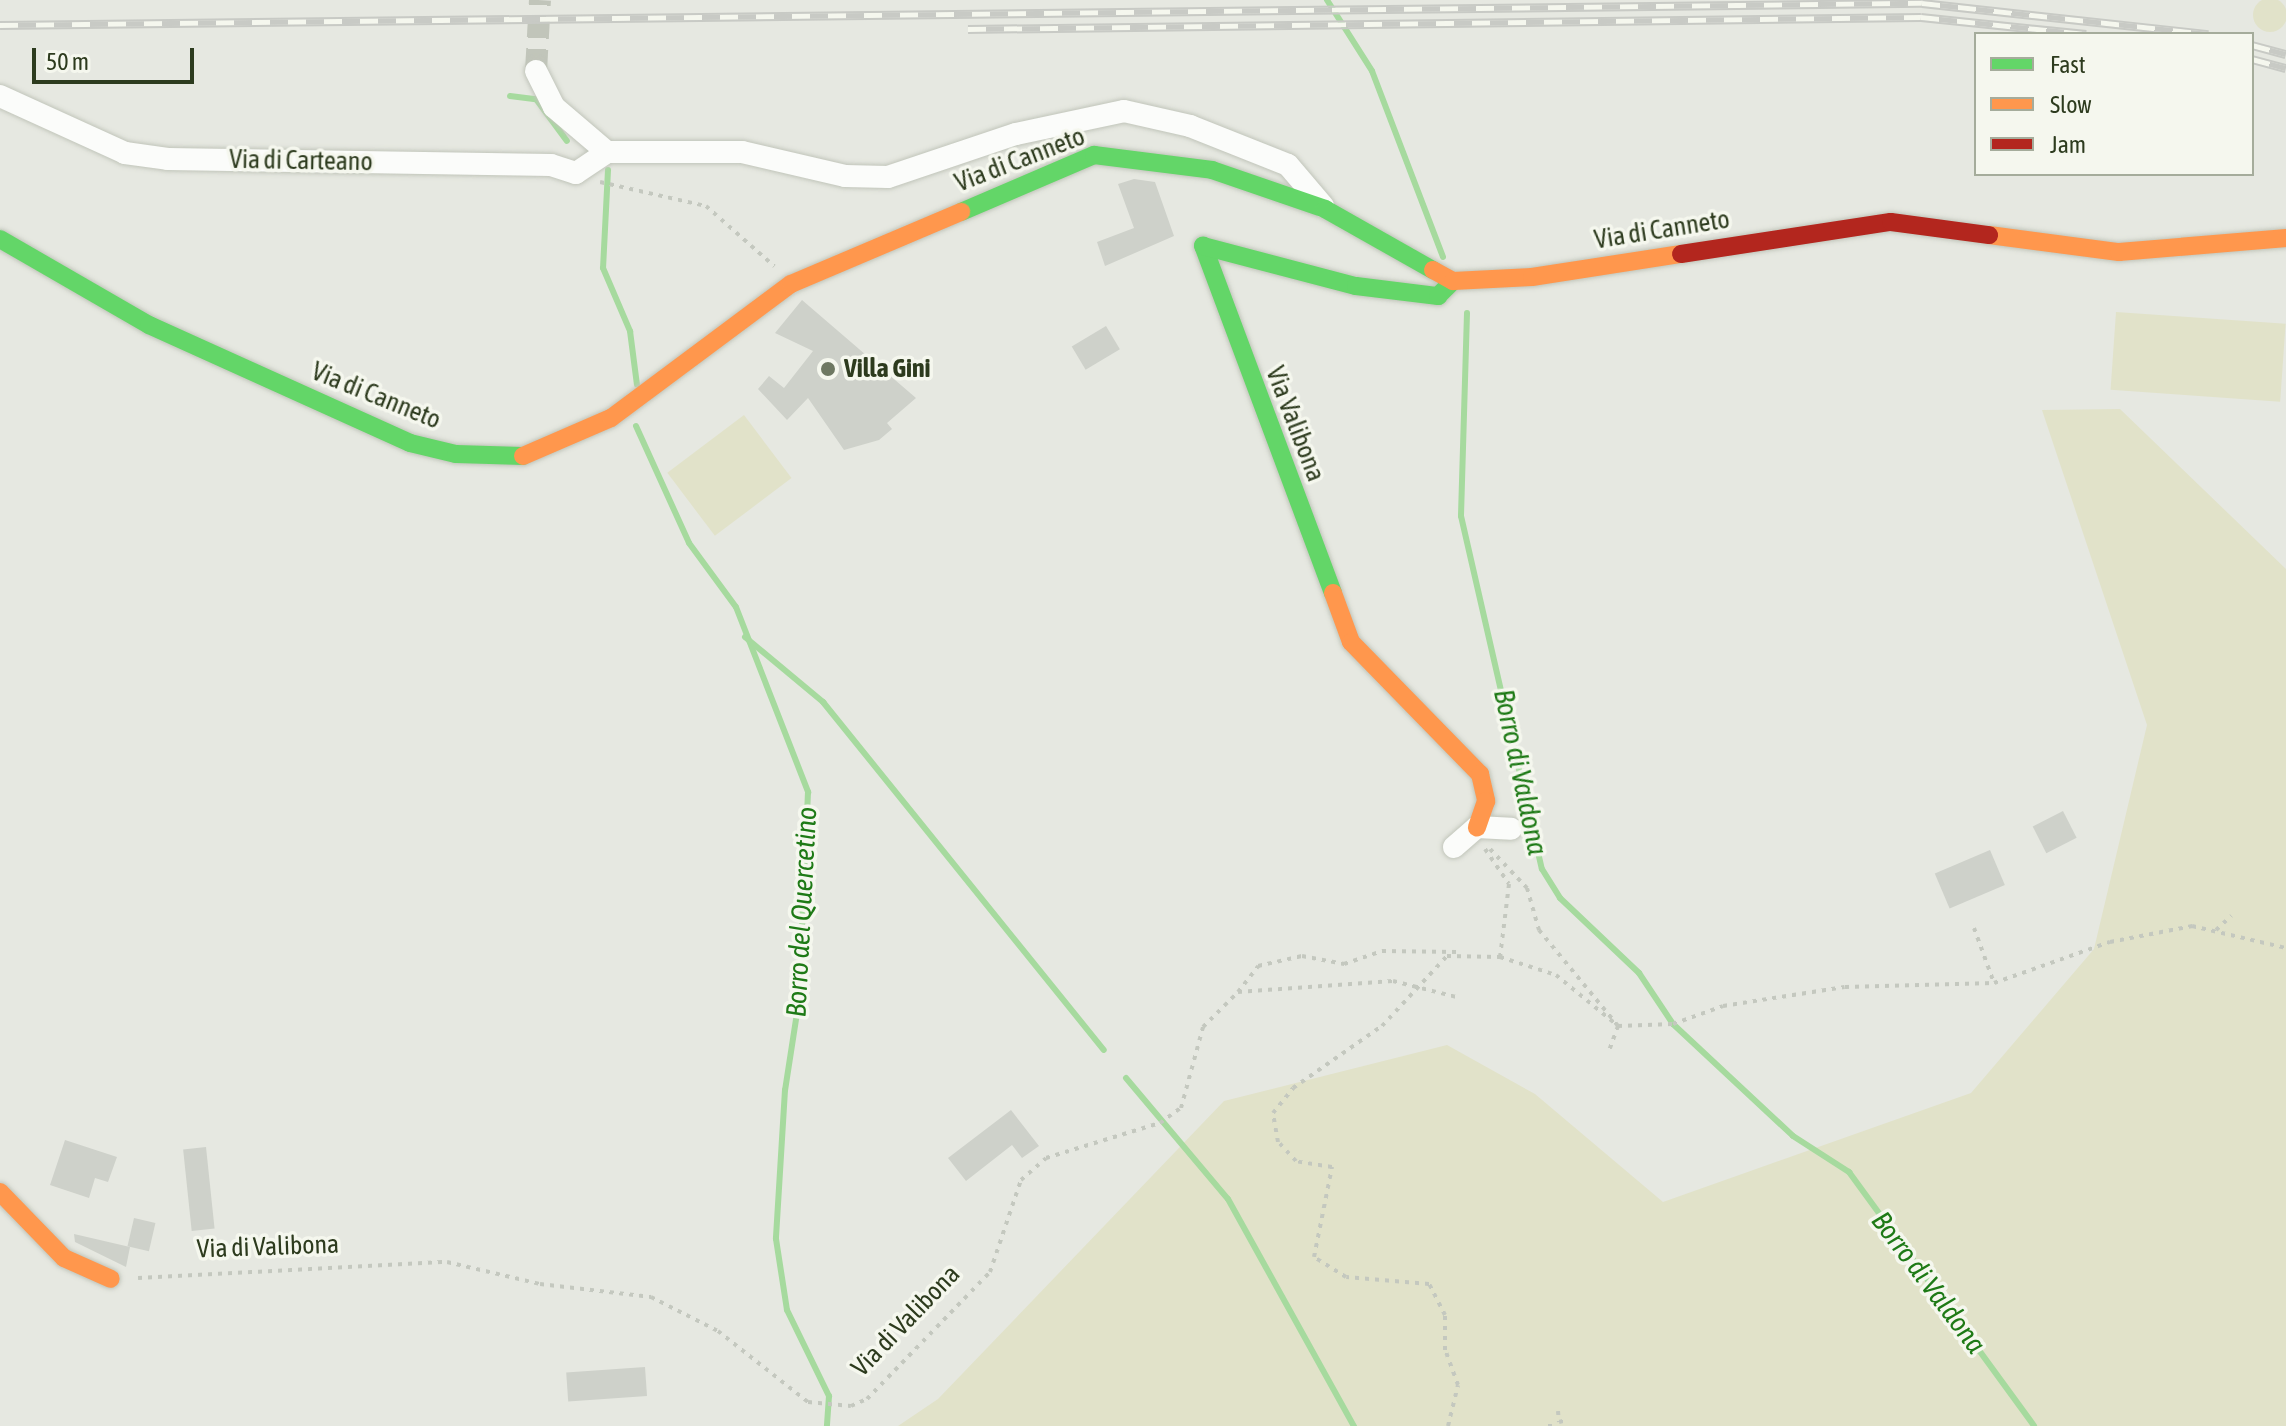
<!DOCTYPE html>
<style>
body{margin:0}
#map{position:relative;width:2286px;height:1426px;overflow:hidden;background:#e6e8e1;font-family:"Asap Condensed",sans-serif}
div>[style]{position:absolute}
.green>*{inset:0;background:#e1e2c9;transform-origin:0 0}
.round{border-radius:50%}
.stream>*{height:6px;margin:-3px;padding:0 3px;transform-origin:3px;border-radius:3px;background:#a6da9e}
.building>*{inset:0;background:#ced1ca;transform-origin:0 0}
.street-tunnel>*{height:22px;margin-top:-11px;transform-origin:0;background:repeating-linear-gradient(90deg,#c1c5ba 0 22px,transparent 0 33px)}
.path>*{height:4px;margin-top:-2px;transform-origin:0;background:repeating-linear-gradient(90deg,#c4c8bf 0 4px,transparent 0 10px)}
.roads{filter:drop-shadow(0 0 2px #c1c5ba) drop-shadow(0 0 2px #c1c5ba)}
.street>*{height:22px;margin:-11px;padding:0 11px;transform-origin:11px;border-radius:11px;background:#fbfcfa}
.fast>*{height:18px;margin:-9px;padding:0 9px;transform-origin:9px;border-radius:9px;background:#63d668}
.slow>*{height:18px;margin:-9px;padding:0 9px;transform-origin:9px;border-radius:9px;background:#ff974d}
.jam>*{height:18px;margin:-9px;padding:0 9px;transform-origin:9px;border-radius:9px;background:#b3261e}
.rail>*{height:9px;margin-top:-4.5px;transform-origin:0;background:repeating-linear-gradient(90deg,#f5f7ee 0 18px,#c8cac5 0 36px);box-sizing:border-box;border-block:2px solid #c8cac5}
.dots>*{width:22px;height:22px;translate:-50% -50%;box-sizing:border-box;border:4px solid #f5f7ee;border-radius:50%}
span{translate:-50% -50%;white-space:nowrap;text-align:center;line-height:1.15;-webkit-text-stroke:7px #f5f7ee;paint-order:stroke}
.street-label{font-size:26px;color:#2d3b1e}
.poi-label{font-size:26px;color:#2d3b1e;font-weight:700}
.left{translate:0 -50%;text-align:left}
.water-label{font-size:28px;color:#1e7a16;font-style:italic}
.legend{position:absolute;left:1974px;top:32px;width:280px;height:144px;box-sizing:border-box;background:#f5f7ee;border:2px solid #a5ac9b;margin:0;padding:10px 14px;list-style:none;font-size:24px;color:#2d3b1e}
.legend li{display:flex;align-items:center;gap:16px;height:40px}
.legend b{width:40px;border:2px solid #a5ac9b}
.scale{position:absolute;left:32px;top:48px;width:162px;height:36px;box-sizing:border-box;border:4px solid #2d3b1e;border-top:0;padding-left:10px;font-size:24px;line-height:28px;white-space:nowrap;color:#2d3b1e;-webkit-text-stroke:6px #f5f7ee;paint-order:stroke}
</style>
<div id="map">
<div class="green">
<i class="round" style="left:2253px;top:-2px;width:34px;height:34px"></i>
<i style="left:2116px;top:312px;width:170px;height:78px;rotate:4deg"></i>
<i style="clip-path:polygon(2120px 409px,2286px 569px,2286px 1426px,898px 1426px,938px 1399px,1224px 1101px,1447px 1045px,1535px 1094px,1663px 1202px,1971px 1093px,2094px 949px,2147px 725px,2042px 410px)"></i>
<i style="left:744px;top:415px;width:79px;height:96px;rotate:53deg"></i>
</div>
<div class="stream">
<i style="left:1327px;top:0;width:84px;rotate:57.6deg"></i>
<i style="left:1372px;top:71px;width:199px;rotate:69.1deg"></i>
<i style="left:510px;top:96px;width:26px;rotate:7deg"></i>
<i style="left:536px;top:99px;width:52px;rotate:53.6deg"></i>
<i style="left:608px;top:170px;width:98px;rotate:92.9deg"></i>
<i style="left:603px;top:268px;width:69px;rotate:66.8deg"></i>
<i style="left:630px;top:331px;width:54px;rotate:82.6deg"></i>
<i style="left:1467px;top:313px;width:203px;rotate:91.7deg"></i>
<i style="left:1461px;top:516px;width:362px;rotate:77.1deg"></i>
<i style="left:1542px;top:869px;width:34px;rotate:58deg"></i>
<i style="left:1560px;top:898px;width:109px;rotate:43.5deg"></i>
<i style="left:1639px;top:973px;width:61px;rotate:56.3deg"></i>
<i style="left:1673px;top:1024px;width:164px;rotate:43deg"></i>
<i style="left:1793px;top:1136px;width:67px;rotate:32.7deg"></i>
<i style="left:1849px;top:1172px;width:314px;rotate:53.9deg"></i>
<i style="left:636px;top:426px;width:128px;rotate:65.6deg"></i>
<i style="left:689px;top:543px;width:79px;rotate:53.7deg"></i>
<i style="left:736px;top:607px;width:199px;rotate:68.7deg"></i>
<i style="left:808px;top:792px;width:208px;rotate:92.5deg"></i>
<i style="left:799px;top:1000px;width:91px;rotate:98.8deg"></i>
<i style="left:785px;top:1090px;width:149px;rotate:93.5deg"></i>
<i style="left:776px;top:1239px;width:72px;rotate:81.2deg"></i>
<i style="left:787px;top:1310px;width:96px;rotate:64deg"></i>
<i style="left:829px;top:1396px;width:30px;rotate:94deg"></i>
<i style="left:745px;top:637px;width:102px;rotate:39.8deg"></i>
<i style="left:823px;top:702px;width:447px;rotate:51.1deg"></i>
<i style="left:1126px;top:1078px;width:158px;rotate:49.9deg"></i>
<i style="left:1228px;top:1199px;width:260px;rotate:61deg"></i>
</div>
<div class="building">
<i style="clip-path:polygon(1134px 179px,1155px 182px,1174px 236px,1105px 266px,1097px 242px,1134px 228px,1118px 184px)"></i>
<i style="clip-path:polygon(802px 300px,916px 398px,887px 423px,892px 429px,879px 440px,844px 450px,808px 398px,787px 420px,758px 389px,769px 376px,784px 388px,813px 351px,775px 333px)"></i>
<i style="left:1106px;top:326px;width:27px;height:40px;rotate:59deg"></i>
<i style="left:2063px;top:811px;width:30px;height:34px;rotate:63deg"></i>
<i style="left:1990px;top:850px;width:38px;height:60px;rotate:67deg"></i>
<i style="clip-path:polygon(1011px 1110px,1039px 1146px,1022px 1158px,1012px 1145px,966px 1181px,948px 1158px)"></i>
<i style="clip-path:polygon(65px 1140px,117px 1157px,108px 1182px,95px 1178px,89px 1198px,50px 1185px)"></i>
<i style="left:206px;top:1147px;width:82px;height:23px;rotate:84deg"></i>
<i style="left:134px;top:1218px;width:22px;height:29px;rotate:13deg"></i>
<i style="clip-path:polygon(74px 1234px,130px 1247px,126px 1267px,75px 1242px)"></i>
<i style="left:645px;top:1367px;width:29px;height:79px;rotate:86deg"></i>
</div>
<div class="street-tunnel">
<i style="left:536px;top:71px;width:71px;rotate:-86.8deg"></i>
</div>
<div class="path">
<i style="left:600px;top:182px;width:109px;rotate:12.8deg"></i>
<i style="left:706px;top:206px;width:91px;rotate:41.4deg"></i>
<i style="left:1485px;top:849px;width:42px;rotate:55.6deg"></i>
<i style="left:1509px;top:884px;width:74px;rotate:97deg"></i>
<i style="left:1490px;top:849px;width:54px;rotate:46.5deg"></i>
<i style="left:1527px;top:888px;width:44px;rotate:74.1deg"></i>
<i style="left:1539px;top:930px;width:124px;rotate:50.5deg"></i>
<i style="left:1618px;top:1026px;width:29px;rotate:110deg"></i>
<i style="left:1974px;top:928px;width:59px;rotate:70deg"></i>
<i style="left:2216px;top:930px;width:21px;rotate:-43deg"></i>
<i style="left:1238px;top:992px;width:33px;rotate:-52deg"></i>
<i style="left:1258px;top:966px;width:45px;rotate:-12.8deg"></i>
<i style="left:1302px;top:956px;width:43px;rotate:10.8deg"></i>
<i style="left:1344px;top:964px;width:40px;rotate:-18.9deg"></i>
<i style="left:1382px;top:951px;width:76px;rotate:0.8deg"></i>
<i style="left:138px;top:1278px;width:309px;rotate:-3deg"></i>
<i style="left:447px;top:1262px;width:96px;rotate:13.3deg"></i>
<i style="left:540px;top:1284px;width:112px;rotate:6.7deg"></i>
<i style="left:651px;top:1297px;width:75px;rotate:26.9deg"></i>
<i style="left:718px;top:1331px;width:115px;rotate:38.3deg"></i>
<i style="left:808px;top:1402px;width:43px;rotate:5.3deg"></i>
<i style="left:851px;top:1406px;width:17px;rotate:-24deg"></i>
<i style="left:867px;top:1399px;width:177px;rotate:-45.9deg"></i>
<i style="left:990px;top:1272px;width:97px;rotate:-71.4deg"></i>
<i style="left:1021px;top:1180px;width:33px;rotate:-41deg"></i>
<i style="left:1046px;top:1158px;width:119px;rotate:-17.1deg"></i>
<i style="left:1160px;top:1123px;width:26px;rotate:-36deg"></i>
<i style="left:1181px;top:1108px;width:84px;rotate:-74.8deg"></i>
<i style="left:1203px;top:1027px;width:49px;rotate:-45deg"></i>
<i style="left:1238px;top:992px;width:155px;rotate:-4.1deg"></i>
<i style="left:1393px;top:981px;width:69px;rotate:14.2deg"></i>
<i style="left:1558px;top:1411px;width:11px;rotate:85deg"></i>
<i style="left:1559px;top:1422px;width:8px;rotate:-14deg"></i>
<i style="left:1448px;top:1426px;width:42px;rotate:-76.3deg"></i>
<i style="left:1458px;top:1385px;width:37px;rotate:-110deg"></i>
<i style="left:1445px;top:1350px;width:35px;rotate:-90deg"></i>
<i style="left:1445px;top:1315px;width:35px;rotate:-117deg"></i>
<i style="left:1429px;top:1284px;width:83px;rotate:-175.2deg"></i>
<i style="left:1346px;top:1277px;width:38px;rotate:-148deg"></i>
<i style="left:1314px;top:1257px;width:92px;rotate:-78.7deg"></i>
<i style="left:1332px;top:1167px;width:36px;rotate:-171deg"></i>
<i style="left:1296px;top:1161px;width:26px;rotate:-133deg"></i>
<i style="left:1278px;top:1142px;width:29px;rotate:-100deg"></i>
<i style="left:1273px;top:1113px;width:32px;rotate:-51deg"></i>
<i style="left:1293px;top:1088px;width:108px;rotate:-34.9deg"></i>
<i style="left:1382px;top:1026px;width:96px;rotate:-47.1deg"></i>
<i style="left:1447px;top:956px;width:53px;rotate:1.1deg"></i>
<i style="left:1500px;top:957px;width:59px;rotate:17.8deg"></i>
<i style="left:1556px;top:975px;width:80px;rotate:39.4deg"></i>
<i style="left:1618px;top:1026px;width:55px;rotate:-2.1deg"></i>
<i style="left:1673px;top:1024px;width:53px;rotate:-19.8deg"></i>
<i style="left:1723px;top:1006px;width:123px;rotate:-8.9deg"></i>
<i style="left:1845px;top:987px;width:149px;rotate:-1.5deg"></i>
<i style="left:1994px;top:983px;width:123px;rotate:-19.5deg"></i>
<i style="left:2110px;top:942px;width:84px;rotate:-11deg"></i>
<i style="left:2192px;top:926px;width:97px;rotate:13.2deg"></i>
<i style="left:1548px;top:1426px;width:9px"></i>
</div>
<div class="roads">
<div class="street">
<i style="left:536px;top:71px;width:40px;rotate:63.4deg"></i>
<i style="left:554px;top:107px;width:70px;rotate:40.3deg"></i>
<i style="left:607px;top:152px;width:135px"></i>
<i style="left:742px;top:152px;width:106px;rotate:13.1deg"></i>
<i style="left:845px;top:176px;width:43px;rotate:1.3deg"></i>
<i style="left:888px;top:177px;width:135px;rotate:-18.6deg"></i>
<i style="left:1016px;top:134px;width:110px;rotate:-12deg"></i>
<i style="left:1124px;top:111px;width:68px;rotate:12.8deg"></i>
<i style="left:1190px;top:126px;width:105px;rotate:21.7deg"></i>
<i style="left:1288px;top:165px;width:54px;rotate:49.5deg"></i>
<i style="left:0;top:96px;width:137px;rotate:24.5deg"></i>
<i style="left:125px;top:153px;width:43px;rotate:7.9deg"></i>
<i style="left:168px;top:159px;width:383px;rotate:0.9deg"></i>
<i style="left:551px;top:165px;width:26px;rotate:18deg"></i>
<i style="left:576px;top:173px;width:37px;rotate:-34deg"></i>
<i style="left:1454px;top:847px;width:30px;rotate:-41deg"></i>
<i style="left:1477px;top:827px;width:34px;rotate:3deg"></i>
</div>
<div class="fast">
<i style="left:961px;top:212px;width:145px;rotate:-23.2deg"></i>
<i style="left:1094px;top:155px;width:119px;rotate:7.2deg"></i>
<i style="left:1212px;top:170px;width:120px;rotate:19deg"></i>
<i style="left:1325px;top:209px;width:124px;rotate:29.5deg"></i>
<i style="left:0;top:239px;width:172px;rotate:30deg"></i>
<i style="left:149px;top:325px;width:286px;rotate:24.3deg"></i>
<i style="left:410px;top:443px;width:47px;rotate:13.4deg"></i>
<i style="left:456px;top:454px;width:67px;rotate:1.7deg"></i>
<i style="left:1333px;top:593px;width:371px;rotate:-110.5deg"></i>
<i style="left:1203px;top:246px;width:158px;rotate:14.7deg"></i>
<i style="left:1356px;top:286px;width:83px;rotate:7deg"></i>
<i style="left:1438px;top:296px;width:21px;rotate:-45deg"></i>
</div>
<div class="slow">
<i style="left:1989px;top:235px;width:131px;rotate:7.5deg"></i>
<i style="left:2119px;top:252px;width:168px;rotate:-4.8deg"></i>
<i style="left:1433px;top:270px;width:23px;rotate:29deg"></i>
<i style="left:1453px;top:281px;width:79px;rotate:-2.9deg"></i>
<i style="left:1532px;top:277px;width:151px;rotate:-8.8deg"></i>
<i style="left:523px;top:456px;width:96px;rotate:-23.4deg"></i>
<i style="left:611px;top:418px;width:224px;rotate:-36.7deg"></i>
<i style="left:791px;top:284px;width:185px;rotate:-23deg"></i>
<i style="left:1333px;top:593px;width:52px;rotate:69.8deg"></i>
<i style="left:1351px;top:642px;width:185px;rotate:45.7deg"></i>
<i style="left:1480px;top:774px;width:28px;rotate:77deg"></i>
<i style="left:1486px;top:801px;width:28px;rotate:109deg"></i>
<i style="left:0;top:1192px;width:92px;rotate:45.9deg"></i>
<i style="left:64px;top:1258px;width:51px;rotate:24.1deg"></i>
</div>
<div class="jam">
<i style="left:1681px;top:254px;width:212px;rotate:-8.7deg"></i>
<i style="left:1891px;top:222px;width:99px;rotate:7.6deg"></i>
</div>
</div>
<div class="rail">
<i style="left:0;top:25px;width:1922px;rotate:-0.66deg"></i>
<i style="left:1922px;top:3px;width:288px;rotate:6.2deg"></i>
<i style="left:968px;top:29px;width:953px;rotate:-0.72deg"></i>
<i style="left:1921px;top:17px;width:166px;rotate:5.9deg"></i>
<i style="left:2252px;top:45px;width:35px;rotate:15deg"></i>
<i style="left:2252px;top:59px;width:35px;rotate:15deg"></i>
</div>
<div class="dots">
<i style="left:828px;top:369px;background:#6e7862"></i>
</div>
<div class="street-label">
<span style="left:1020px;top:160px;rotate:-21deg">Via di Canneto</span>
<span style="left:301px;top:161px;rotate:1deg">Via di Carteano</span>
<span style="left:1662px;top:230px;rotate:-9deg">Via di Canneto</span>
<span style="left:376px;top:396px;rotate:22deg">Via di Canneto</span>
<span style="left:1295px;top:424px;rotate:69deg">Via Valibona</span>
<span style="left:268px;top:1247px;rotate:-2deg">Via di Valibona</span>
<span style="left:906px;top:1321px;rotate:-46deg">Via di Valibona</span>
</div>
<div class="poi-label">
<span class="left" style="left:844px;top:369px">Villa Gini</span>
</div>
<div class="water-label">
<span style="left:1521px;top:772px;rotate:78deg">Borro di Valdona</span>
<span style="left:801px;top:912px;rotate:-87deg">Borro del Quercetino</span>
<span style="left:1929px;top:1282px;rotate:53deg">Borro di Valdona</span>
</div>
<ul class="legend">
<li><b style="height:10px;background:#63d668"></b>Fast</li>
<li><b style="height:10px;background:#ff974d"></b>Slow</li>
<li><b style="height:10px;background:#b3261e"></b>Jam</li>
</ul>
<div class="scale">50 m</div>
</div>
